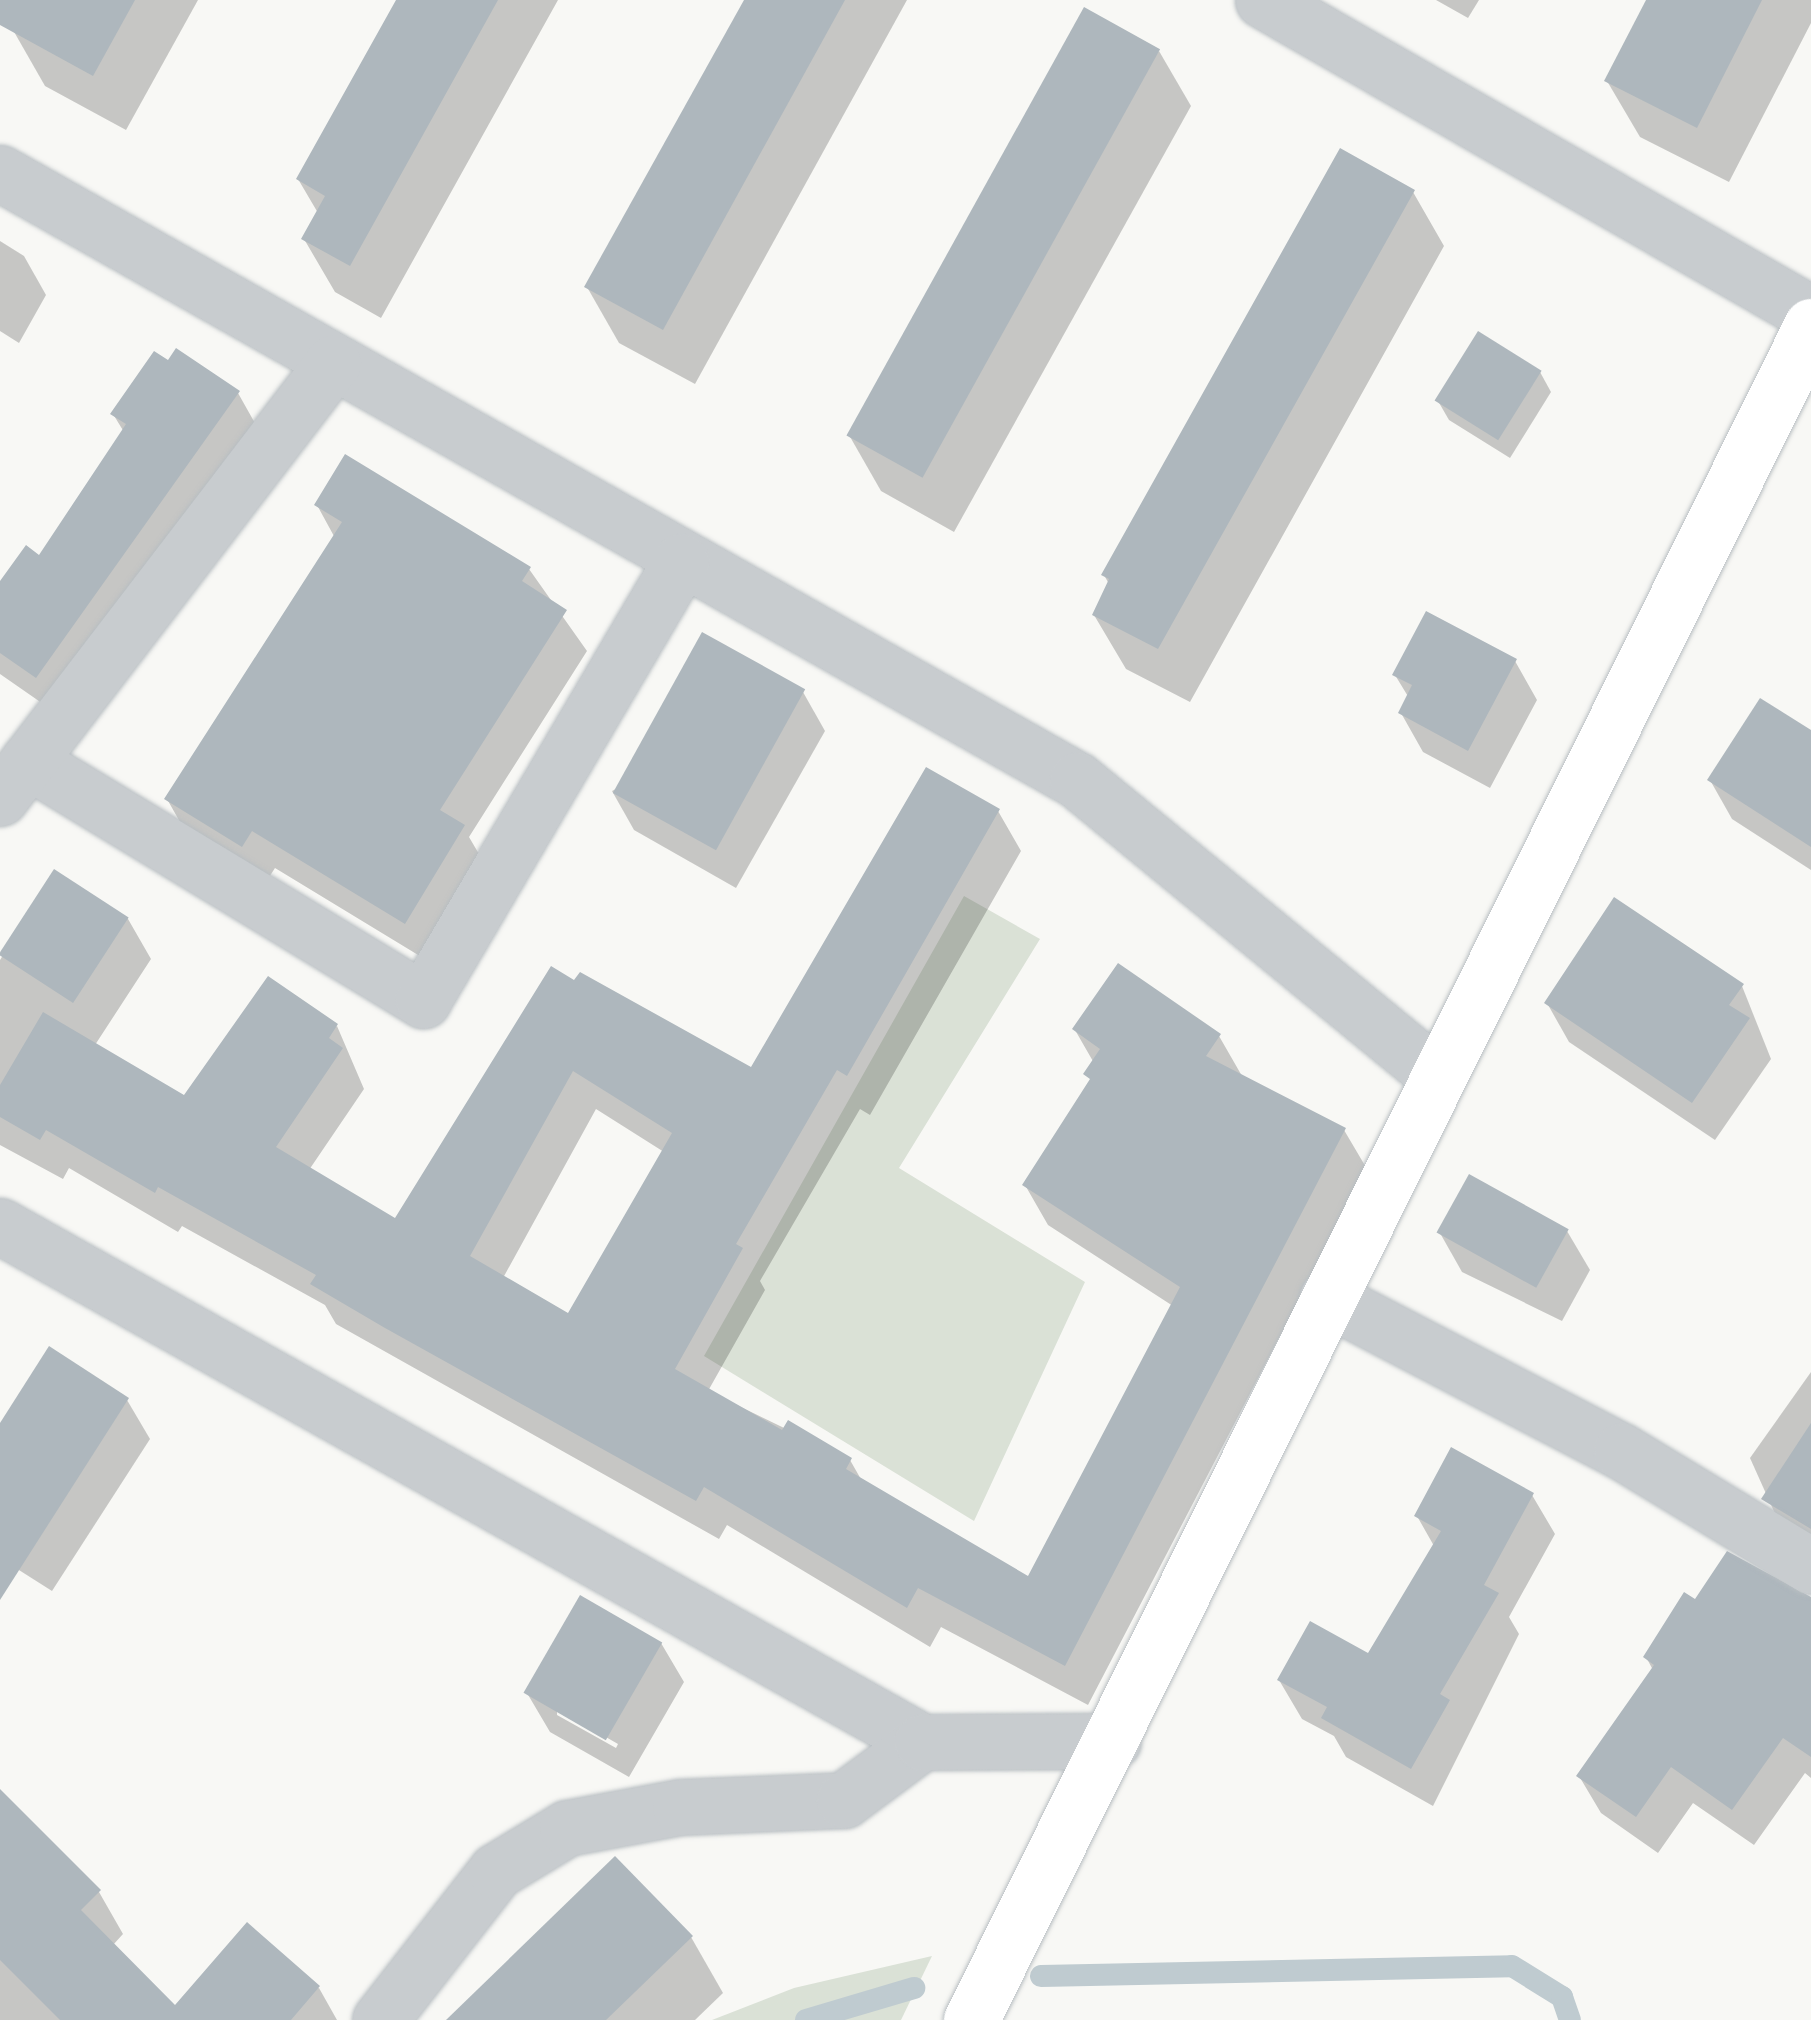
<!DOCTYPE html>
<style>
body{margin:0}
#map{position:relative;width:1811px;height:2020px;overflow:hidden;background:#f8f8f5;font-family:"DM Sans",sans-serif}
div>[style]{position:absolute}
.green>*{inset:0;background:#dae1d6}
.shadow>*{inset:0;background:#0003}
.stream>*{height:22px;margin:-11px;padding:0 11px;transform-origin:11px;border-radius:11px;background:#bfcbd0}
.building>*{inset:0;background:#aeb7bd;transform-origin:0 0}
.roads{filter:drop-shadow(0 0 2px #b8bec2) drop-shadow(0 0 2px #b8bec2)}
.street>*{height:55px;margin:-27.5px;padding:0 27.5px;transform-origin:27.5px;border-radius:27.5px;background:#c8cccf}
.secondary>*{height:55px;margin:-27.5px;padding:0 27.5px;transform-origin:27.5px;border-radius:27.5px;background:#fff}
span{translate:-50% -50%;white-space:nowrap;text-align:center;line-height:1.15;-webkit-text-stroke:10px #fff;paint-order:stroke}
</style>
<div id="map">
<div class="green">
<i style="clip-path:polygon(964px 896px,1040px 939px,899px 1168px,1085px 1282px,974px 1521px,704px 1356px)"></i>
<i style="clip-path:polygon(932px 1956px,901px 2020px,712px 2020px,794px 1988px)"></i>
</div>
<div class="shadow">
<i style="clip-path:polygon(30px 0,198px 0,126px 130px,45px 86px,13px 30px)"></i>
<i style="clip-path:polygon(399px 0,558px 0,381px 318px,335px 292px,304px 239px,318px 213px,298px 179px)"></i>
<i style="clip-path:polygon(746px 0,907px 0,695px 384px,619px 343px,587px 287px)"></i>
<i style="clip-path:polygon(1436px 0,1479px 0,1468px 18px)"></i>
<i style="clip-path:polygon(1649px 0,1811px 0,1811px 23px,1729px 182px,1640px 137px,1607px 81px)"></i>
<i style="clip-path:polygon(1159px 51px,1191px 106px,954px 532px,881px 491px,849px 435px)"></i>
<i style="clip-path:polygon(1413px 192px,1444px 246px,1190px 702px,1126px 669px,1094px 615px,1109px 584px,1104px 575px)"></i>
<i style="clip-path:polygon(0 241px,24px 256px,46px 295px,19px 343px,0 331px)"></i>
<i style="clip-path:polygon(1540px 372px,1551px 392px,1510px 458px,1449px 420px,1438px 401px)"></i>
<i style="clip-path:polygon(238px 393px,260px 432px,59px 715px,0 674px,0 585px,40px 558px,124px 432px,113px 414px)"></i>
<i style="clip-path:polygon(317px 505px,529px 569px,587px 651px,469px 837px,486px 866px,428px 961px,275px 868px,264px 885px,189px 838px,167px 799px,335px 538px)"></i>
<i style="clip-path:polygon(1515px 661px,1537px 700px,1490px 788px,1423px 752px,1401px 713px,1409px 698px,1395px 675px)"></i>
<i style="clip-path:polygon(803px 692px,825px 731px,736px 888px,634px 830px,612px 791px)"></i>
<i style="clip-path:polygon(1811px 731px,1811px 870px,1732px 819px,1710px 780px)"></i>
<i style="clip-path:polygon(evenodd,998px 811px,1021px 851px,870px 1115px,860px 1109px,760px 1281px,765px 1290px,708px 1391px,850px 1460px,862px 1481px,1029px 1579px,1173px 1306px,1048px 1225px,1025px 1185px,1091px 1083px,1094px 1063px,1075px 1030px,1219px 1036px,1242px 1076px,1344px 1130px,1367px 1169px,1088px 1705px,941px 1627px,930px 1647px,727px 1525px,719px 1539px,336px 1324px,325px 1305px,182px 1226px,178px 1232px,69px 1168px,63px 1179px,0 1145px,0 960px,55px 873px,128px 919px,151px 959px,95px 1045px,185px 1099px,337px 1026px,364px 1089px,309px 1170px,396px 1222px,552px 970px,752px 1071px,998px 811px,596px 1109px,664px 1152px,569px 1316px,503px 1278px,596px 1109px)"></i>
<i style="clip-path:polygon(1742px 986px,1771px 1059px,1715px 1140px,1569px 1042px,1547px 1003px)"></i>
<i style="clip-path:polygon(1567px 1231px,1590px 1270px,1562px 1321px,1462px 1272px,1440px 1233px)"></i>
<i style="clip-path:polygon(1811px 1372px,1811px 1553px,1786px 1538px,1750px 1458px)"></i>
<i style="clip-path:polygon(127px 1400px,150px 1439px,52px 1591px,0 1558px,0 1423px)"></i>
<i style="clip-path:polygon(1532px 1495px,1555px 1534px,1509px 1617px,1519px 1634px,1433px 1806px,1346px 1757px,1334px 1736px,1302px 1719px,1279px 1680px,1368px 1657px,1434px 1546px,1417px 1516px)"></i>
<i style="clip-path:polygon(1811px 1624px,1811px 1778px,1805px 1773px,1754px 1845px,1693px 1803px,1658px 1853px,1601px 1813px,1579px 1776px,1653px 1670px,1646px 1657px)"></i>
<i style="clip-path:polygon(evenodd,661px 1643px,684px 1682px,629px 1777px,550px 1732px,527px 1693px,661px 1643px,557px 1709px,618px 1744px,616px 1748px,557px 1715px,557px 1709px)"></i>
<i style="clip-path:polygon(0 1793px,99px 1892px,123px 1934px,113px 1945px,175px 2008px,319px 1988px,337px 2020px,0 2020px)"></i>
<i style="clip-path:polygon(691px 1937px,723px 1993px,695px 2020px,450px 2020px)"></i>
</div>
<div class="stream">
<i style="left:1041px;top:1976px;width:471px;rotate:-1.2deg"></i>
<i style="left:1512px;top:1966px;width:59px;rotate:31.8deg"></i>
<i style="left:1562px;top:1997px;width:24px;rotate:71deg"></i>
<i style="left:806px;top:2020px;width:113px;rotate:-16.5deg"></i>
</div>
<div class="building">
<i style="clip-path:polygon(0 0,135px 0,93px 76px,0 25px)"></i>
<i style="clip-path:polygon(396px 0,498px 0,350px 266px,301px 239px,325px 196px,296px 179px)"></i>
<i style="clip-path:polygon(744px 0,845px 0,663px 330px,584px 287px)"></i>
<i style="clip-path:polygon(1646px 0,1762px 0,1697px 128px,1604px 81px)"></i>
<i style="left:1084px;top:7px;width:87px;height:490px;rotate:29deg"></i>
<i style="clip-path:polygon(1340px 148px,1415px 190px,1158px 649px,1092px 615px,1109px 579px,1101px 575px)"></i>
<i style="left:1478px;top:331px;width:75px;height:82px;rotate:32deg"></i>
<i style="clip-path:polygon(176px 348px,240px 391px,36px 678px,0 653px,0 581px,26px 545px,39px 555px,126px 424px,110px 414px,154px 351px,168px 360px)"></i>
<i style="clip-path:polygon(345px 454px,531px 567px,522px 581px,567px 610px,440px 810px,465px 825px,405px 924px,252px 831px,242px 847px,164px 799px,342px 522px,314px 505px)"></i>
<i style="clip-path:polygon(1426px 611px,1517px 659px,1468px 751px,1398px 713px,1412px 685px,1392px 675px)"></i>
<i style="left:702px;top:632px;width:118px;height:184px;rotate:29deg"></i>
<i style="clip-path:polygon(1760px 698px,1811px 730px,1811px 847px,1707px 780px)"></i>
<i style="clip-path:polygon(evenodd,926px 767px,1000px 809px,847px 1076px,837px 1070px,736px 1244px,743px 1248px,675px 1369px,782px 1430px,788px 1420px,852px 1458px,846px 1469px,1028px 1576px,1180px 1287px,1022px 1185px,1090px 1079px,1083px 1074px,1100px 1049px,1072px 1029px,1118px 963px,1221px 1034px,1206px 1056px,1346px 1128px,1065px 1666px,918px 1588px,907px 1608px,704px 1487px,696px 1501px,385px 1328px,310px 1284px,316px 1275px,158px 1187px,155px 1193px,46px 1130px,40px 1140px,0 1117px,0 1085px,43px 1012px,184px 1095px,268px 976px,338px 1024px,329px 1038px,343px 1048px,276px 1147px,395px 1218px,551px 966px,574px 980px,580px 972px,751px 1067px,926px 767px,573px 1071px,672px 1133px,568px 1313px,470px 1256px,573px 1071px)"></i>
<i style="left:54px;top:869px;width:89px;height:102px;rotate:33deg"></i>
<i style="clip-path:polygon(1614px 897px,1744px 984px,1729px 1005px,1750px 1018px,1692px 1103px,1544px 1003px)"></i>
<i style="left:1469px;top:1174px;width:114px;height:67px;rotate:29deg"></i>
<i style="clip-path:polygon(49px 1346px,129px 1398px,0 1600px,0 1423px)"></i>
<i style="clip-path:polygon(1811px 1423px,1811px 1529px,1761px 1499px)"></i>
<i style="clip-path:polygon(1451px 1447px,1534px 1493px,1484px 1585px,1499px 1593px,1440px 1694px,1450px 1700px,1411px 1769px,1321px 1718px,1327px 1707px,1277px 1680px,1310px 1621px,1368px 1653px,1441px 1531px,1414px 1516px)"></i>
<i style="clip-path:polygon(1727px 1551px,1811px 1597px,1811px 1757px,1783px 1738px,1732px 1810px,1671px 1767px,1636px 1817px,1576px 1776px,1654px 1665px,1643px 1657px,1684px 1592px,1695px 1599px)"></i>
<i style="left:580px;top:1595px;width:95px;height:113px;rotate:30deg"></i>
<i style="clip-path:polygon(0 1789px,101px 1890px,81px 1910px,175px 2005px,247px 1922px,320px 1986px,291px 2020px,60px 2020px,0 1960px)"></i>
<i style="clip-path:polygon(615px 1856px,693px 1936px,606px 2020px,446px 2020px)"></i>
</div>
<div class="roads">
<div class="street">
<i style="left:1263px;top:0;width:632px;rotate:29.81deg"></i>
<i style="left:0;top:173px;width:1236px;rotate:29.41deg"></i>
<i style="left:1077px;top:780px;width:465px;rotate:39.4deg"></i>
<i style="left:28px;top:761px;width:462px;rotate:31.2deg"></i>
<i style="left:423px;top:1000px;width:509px;rotate:-59.56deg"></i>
<i style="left:0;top:798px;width:548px;rotate:-52.57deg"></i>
<i style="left:0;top:1226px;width:1057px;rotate:29.23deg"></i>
<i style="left:1327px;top:1298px;width:331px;rotate:27.5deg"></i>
<i style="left:1621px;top:1451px;width:222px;rotate:31.2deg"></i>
<i style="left:380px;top:2020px;width:189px;rotate:-52.1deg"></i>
<i style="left:496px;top:1871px;width:83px;rotate:-31.2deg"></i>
<i style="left:567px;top:1828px;width:115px;rotate:-10.5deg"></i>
<i style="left:680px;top:1807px;width:164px;rotate:-2.4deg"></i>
<i style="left:844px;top:1800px;width:97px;rotate:-36.6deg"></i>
<i style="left:922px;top:1742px;width:191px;rotate:-0.3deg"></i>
</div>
<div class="secondary">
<i style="left:971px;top:2020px;width:1891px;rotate:-63.62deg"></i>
</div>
</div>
</div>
